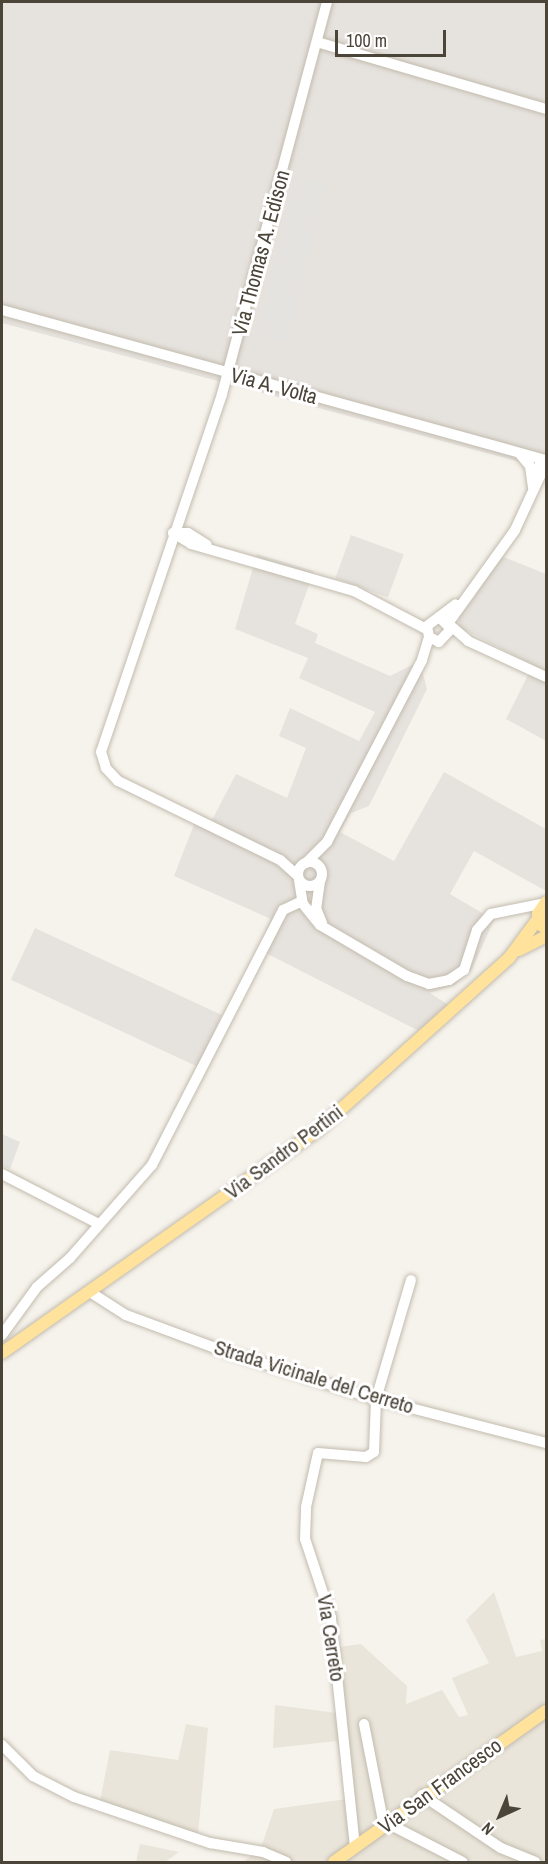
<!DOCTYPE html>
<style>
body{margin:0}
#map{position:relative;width:548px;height:1864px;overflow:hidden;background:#f6f3ec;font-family:"Archivo Narrow",sans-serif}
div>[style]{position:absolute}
.residential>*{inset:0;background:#eae5da}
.industrial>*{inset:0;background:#e6e2dd;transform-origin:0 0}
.parking>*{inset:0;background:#e5e3e0;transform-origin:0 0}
.roads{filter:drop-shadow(0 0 2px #c2bbae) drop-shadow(0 0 2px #c2bbae)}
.minor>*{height:10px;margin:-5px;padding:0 5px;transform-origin:5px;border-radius:5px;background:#fff}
.minor>.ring{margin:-5px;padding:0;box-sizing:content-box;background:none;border:10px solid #fff;border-radius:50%}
.major>*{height:12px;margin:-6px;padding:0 6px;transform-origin:6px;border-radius:6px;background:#ffe39c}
span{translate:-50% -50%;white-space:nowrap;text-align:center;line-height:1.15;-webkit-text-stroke:6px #fff;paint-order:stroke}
.street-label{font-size:21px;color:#4b4439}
.frame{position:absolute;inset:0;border:3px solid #4b4439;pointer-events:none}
.north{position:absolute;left:470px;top:1786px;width:60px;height:60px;-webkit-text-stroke:4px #fff;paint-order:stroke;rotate:224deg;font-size:16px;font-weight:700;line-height:24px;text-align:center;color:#4b4439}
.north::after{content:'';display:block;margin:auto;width:21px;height:27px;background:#4b4439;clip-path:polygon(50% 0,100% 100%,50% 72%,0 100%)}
.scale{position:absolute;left:335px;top:30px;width:111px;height:27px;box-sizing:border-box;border:3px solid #4b4439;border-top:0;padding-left:8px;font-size:18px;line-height:21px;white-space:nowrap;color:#4b4439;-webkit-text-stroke:4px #fff;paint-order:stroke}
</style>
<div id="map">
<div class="residential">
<i style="clip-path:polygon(494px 1592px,516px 1657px,542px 1651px,540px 1640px,546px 1639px,546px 1862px,243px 1862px,261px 1848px,274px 1809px,347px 1799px,337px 1741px,273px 1748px,275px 1705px,337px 1713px,339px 1647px,361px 1644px,407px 1686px,406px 1704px,442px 1690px,459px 1717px,468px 1715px,452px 1678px,489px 1663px,466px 1620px)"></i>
<i style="clip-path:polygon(186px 1724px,208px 1728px,198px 1834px,100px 1801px,110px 1750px,178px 1760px)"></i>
<i style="clip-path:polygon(140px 1844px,179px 1852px,165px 1862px,136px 1862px)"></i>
</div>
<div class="industrial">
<i style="clip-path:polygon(2px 2px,546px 2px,546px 469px,2px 323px)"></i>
<i style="left:351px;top:535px;width:56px;height:46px;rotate:20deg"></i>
<i style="clip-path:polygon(257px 554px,314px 571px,295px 624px,318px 634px,315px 643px,390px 676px,412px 665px,422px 670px,427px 689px,369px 806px,351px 813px,340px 832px,394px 861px,444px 772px,546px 829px,546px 891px,474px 851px,450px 894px,494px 920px,472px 969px,455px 985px,430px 993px,450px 1006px,419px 1031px,258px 949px,271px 919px,174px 876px,198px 814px,212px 820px,236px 774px,287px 798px,306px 748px,279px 736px,290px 708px,359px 741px,375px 712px,299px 678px,308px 658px,235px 629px)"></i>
<i style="clip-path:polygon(496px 554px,546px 574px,546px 741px,506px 719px,533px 665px,459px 627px,459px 617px,476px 595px,467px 586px)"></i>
<i style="left:35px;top:928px;width:206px;height:57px;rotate:25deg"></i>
</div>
<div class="parking">
<i style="left:296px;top:177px;width:32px;height:163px;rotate:14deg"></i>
<i style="clip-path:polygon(2px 1134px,20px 1142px,10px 1169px,2px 1166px)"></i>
</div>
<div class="roads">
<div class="minor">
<i style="left:317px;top:42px;width:239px;rotate:16.3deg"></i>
<i style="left:2px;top:310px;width:564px;rotate:15.42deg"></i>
<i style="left:520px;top:454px;width:16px;rotate:50deg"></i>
<i style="left:530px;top:466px;width:22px;rotate:82deg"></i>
<i style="left:173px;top:533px;width:21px;rotate:31deg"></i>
<i style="left:191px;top:544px;width:170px;rotate:16.1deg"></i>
<i style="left:354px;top:591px;width:81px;rotate:27.8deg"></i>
<i style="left:173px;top:533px;width:15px"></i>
<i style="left:188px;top:533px;width:22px;rotate:32deg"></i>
<i style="left:439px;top:617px;width:17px;rotate:45deg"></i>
<i style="left:451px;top:629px;width:18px;rotate:133deg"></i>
<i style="left:439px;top:642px;width:11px;rotate:-153deg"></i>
<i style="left:429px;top:637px;width:11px;rotate:-100deg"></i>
<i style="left:427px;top:626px;width:36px;rotate:-37deg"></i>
<i style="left:449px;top:622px;width:113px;rotate:-54.3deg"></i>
<i style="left:515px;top:530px;width:60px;rotate:-65.2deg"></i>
<i style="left:540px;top:476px;width:17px;rotate:-90deg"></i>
<i style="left:451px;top:626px;width:23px;rotate:41deg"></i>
<i style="left:468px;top:641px;width:86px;rotate:24.8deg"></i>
<i class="ring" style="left:298px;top:862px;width:14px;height:14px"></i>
<i style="left:306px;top:863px;width:30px;rotate:-45deg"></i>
<i style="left:327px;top:842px;width:205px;rotate:-62.4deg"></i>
<i style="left:422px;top:660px;width:24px;rotate:-73deg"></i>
<i style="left:298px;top:876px;width:24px;rotate:-138deg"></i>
<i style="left:280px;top:860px;width:180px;rotate:-154deg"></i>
<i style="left:118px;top:781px;width:18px;rotate:-133deg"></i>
<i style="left:106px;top:768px;width:17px;rotate:-107deg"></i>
<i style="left:101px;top:752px;width:378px;rotate:-71.3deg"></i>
<i style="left:222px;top:394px;width:406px;rotate:-75deg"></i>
<i style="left:299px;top:880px;width:24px;rotate:81deg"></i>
<i style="left:303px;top:904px;width:27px;rotate:51deg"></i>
<i style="left:320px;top:925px;width:101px;rotate:30.4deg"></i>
<i style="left:407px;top:976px;width:23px;rotate:20deg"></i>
<i style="left:429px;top:984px;width:20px;rotate:-11deg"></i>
<i style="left:449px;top:980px;width:18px;rotate:-34deg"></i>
<i style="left:464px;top:970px;width:42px;rotate:-72deg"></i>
<i style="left:477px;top:930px;width:21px;rotate:-49deg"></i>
<i style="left:491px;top:914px;width:55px;rotate:-11.5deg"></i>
<i style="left:320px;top:881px;width:27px;rotate:98deg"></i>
<i style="left:316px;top:908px;width:16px;rotate:68deg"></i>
<i style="left:2px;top:1174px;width:107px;rotate:27.3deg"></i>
<i style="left:90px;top:1292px;width:43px;rotate:32.6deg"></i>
<i style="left:126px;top:1315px;width:98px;rotate:20.3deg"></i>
<i style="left:218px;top:1349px;width:166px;rotate:17.6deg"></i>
<i style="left:376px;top:1399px;width:176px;rotate:14.5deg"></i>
<i style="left:2px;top:1335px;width:59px;rotate:-53.9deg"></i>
<i style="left:37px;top:1287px;width:44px;rotate:-41.3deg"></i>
<i style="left:70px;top:1258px;width:124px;rotate:-48.6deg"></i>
<i style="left:152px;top:1165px;width:287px;rotate:-62.8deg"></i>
<i style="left:283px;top:910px;width:21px;rotate:-25deg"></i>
<i style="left:364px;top:1724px;width:104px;rotate:78.9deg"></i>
<i style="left:2px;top:1745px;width:44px;rotate:45deg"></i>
<i style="left:33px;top:1776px;width:46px;rotate:27.1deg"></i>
<i style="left:74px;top:1797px;width:144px;rotate:18.7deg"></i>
<i style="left:210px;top:1843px;width:54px;rotate:9.6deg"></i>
<i style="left:263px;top:1852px;width:25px;rotate:23deg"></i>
<i style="left:422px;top:1795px;width:95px;rotate:33.9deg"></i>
<i style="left:501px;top:1848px;width:37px;rotate:22deg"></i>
<i style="left:387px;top:1823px;width:85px;rotate:27.2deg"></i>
<i style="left:355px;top:1847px;width:231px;rotate:-96deg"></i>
<i style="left:331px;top:1617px;width:82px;rotate:-108.4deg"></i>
<i style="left:305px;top:1539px;width:32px;rotate:-88deg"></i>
<i style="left:306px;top:1507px;width:55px;rotate:-77.5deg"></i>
<i style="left:318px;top:1453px;width:48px;rotate:4.8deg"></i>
<i style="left:366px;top:1457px;width:9px;rotate:-32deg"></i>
<i style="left:374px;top:1452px;width:53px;rotate:-87.8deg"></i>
<i style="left:376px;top:1399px;width:124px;rotate:-73.6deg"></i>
</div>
<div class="major">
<i style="left:542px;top:926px;width:13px;rotate:-108deg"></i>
<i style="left:538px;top:914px;width:14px;rotate:-56deg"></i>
<i style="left:519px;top:950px;width:30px;rotate:-27deg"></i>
<i style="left:2px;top:1353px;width:388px;rotate:-35.2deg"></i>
<i style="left:319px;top:1129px;width:256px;rotate:-42deg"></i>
<i style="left:509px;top:958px;width:49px;rotate:-53.4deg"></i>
<i style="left:334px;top:1862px;width:260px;rotate:-35.5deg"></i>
</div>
</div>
<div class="street-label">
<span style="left:261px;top:253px;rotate:-75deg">Via Thomas A. Edison</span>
<span style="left:274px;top:386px;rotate:15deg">Via A. Volta</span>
<span style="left:284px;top:1152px;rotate:-37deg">Via Sandro Pertini</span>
<span style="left:314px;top:1377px;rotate:17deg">Strada Vicinale del Cerreto</span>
<span style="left:331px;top:1638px;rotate:81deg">Via Cerreto</span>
<span style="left:440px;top:1786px;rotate:-36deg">Via San Francesco</span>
</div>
<div class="frame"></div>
<div class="north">N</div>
<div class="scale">100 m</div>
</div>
